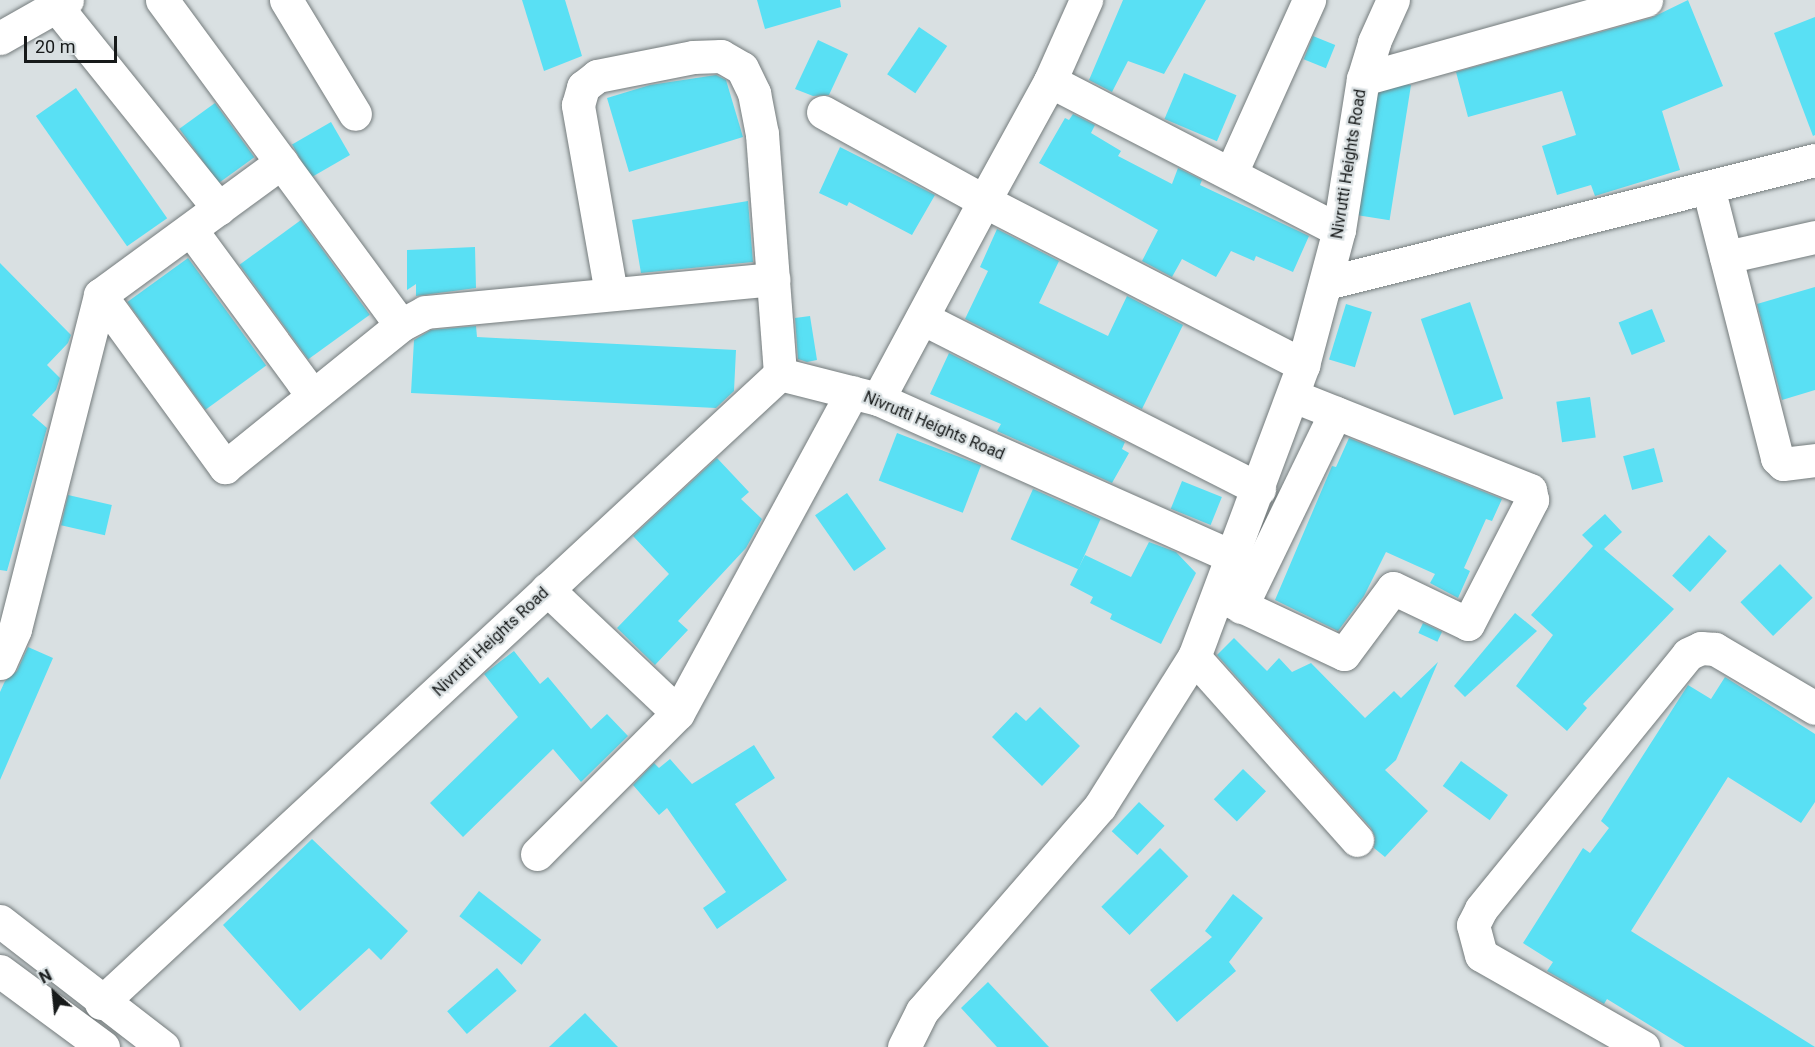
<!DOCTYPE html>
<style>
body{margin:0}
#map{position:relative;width:1815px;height:1047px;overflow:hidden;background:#d9e0e2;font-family:Roboto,sans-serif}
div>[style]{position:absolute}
.building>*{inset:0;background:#59e0f4;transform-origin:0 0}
.roads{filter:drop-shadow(0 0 2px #757c7d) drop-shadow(0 0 2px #757c7d)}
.minor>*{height:33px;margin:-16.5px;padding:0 16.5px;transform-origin:16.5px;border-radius:16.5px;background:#fff}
.trunk>*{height:33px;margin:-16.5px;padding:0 16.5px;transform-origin:16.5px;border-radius:16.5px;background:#fff}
span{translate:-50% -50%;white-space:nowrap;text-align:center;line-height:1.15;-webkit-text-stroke:4.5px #d9e0e2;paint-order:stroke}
.street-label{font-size:16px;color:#171a1a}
.north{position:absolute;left:24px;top:963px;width:60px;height:60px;-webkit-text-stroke:4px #d9e0e2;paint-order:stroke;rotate:333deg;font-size:16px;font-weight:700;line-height:24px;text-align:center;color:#171a1a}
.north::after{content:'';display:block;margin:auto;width:21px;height:27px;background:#171a1a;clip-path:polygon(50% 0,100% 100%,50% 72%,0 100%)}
.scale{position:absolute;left:24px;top:36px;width:93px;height:27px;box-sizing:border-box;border:3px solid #171a1a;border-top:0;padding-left:8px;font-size:18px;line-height:21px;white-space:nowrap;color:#171a1a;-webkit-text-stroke:4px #d9e0e2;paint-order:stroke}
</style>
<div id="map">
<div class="building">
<i style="clip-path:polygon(522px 0,565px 0,582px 56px,544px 71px)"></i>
<i style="clip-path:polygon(757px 0,840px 0,841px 7px,765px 29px)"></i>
<i style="clip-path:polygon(1123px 0,1206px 0,1164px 74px,1128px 61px,1112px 92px,1089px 80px)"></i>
<i style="clip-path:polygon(1688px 0,1723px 86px,1662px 111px,1680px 170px,1595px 196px,1591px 185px,1557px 195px,1542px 146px,1576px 135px,1562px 91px,1468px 117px,1456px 72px,1651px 18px)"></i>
<i style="clip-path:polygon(1815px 17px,1815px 135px,1813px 136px,1774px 33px)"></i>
<i style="left:919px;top:27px;width:34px;height:57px;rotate:34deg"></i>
<i style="left:1313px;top:36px;width:24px;height:25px;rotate:22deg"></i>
<i style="clip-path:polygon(818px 40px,848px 54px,829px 95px,813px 96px,795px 89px)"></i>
<i style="left:1184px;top:73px;width:57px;height:50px;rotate:23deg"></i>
<i style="clip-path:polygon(716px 75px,726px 80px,743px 137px,629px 172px,607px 98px,650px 85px)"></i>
<i style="left:1411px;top:85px;width:137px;height:32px;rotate:99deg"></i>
<i style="left:76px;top:88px;width:159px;height:49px;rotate:55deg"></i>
<i style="left:215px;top:103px;width:67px;height:44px;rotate:54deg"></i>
<i style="clip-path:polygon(1073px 114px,1095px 125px,1091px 133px,1121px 151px,1118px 156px,1172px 184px,1178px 168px,1202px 180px,1200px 185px,1309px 236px,1293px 272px,1256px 256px,1254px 261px,1231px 251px,1216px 277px,1182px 259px,1172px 277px,1142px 261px,1158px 230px,1039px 163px,1065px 118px,1069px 120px)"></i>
<i style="left:331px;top:122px;width:38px;height:45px;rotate:60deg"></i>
<i style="clip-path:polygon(840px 147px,935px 195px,912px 235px,849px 202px,847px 206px,819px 193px)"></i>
<i style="clip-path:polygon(748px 201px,753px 262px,641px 273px,632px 220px)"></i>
<i style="left:301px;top:220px;width:117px;height:76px;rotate:54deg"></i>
<i style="clip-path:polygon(997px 229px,1059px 261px,1039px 303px,1108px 336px,1127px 296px,1183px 325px,1142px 409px,965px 319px,988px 271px,980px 267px)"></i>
<i style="clip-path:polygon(475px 247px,476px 288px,416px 296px,416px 284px,407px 290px,407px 250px)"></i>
<i style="left:188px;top:258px;width:133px;height:75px;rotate:54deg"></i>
<i style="clip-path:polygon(0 263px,71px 335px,68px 343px,47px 365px,60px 378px,56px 390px,32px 415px,47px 428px,7px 571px,0 570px)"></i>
<i style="clip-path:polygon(1815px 287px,1815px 390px,1782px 400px,1757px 304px)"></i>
<i style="left:1470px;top:302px;width:102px;height:52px;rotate:71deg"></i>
<i style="left:1346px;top:304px;width:27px;height:58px;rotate:17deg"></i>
<i style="left:1652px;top:309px;width:35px;height:36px;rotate:68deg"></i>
<i style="clip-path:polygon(810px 316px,817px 360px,807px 362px,798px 359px,795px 318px)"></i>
<i style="clip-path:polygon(476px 326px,477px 337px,736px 350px,734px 391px,716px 408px,411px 393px,414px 340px,431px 330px)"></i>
<i style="clip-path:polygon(949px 353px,1125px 442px,1122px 449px,1129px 453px,1112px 483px,997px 431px,1001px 424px,930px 394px)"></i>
<i style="left:1590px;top:397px;width:41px;height:34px;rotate:82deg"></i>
<i style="left:897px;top:433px;width:90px;height:51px;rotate:21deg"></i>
<i style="clip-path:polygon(1349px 438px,1502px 499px,1492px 521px,1486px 519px,1464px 568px,1470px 571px,1458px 598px,1430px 583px,1435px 574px,1386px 552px,1364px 596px,1338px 631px,1275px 600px,1332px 466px,1336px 467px)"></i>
<i style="left:1654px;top:448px;width:35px;height:32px;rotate:75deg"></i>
<i style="clip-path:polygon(717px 458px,749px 492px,741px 499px,762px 519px,746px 548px,678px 621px,688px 630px,655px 665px,617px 628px,669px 574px,633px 536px)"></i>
<i style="left:1182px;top:481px;width:43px;height:30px;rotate:22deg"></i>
<i style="left:1033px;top:489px;width:74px;height:55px;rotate:24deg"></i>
<i style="left:847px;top:493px;width:68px;height:39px;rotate:55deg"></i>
<i style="left:68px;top:495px;width:45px;height:31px;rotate:13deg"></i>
<i style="clip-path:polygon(1605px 514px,1622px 532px,1604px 549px,1674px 609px,1583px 704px,1587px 708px,1567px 731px,1516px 686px,1553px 635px,1531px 615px,1593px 546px,1582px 535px)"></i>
<i style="left:1709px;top:535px;width:24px;height:55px;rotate:42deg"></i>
<i style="clip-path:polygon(1149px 542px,1176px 552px,1196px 573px,1161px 644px,1110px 619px,1112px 614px,1090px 603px,1093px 597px,1070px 585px,1085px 555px,1131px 577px)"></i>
<i style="left:1780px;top:564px;width:47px;height:55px;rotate:46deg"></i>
<i style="clip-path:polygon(1515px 613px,1537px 631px,1465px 697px,1454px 686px)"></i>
<i style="left:1423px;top:623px;width:21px;height:11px;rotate:25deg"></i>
<i style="clip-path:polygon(1234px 638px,1267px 671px,1279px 658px,1292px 672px,1311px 663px,1365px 718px,1394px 691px,1401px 698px,1438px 662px,1396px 760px,1385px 770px,1428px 811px,1385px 857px,1374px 848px,1375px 837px,1371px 828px,1217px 655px)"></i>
<i style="clip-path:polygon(28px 647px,53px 658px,0 780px,0 692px,5px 681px,17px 671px)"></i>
<i style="clip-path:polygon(514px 651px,540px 684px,548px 677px,591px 729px,607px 714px,628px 736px,581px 782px,553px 749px,463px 837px,430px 803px,518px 717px,484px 674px)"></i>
<i style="clip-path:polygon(1725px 677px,1815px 734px,1815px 802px,1801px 823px,1728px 777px,1631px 931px,1815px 1047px,1685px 1047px,1607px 999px,1604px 1004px,1547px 971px,1553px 962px,1523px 943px,1583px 848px,1590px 853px,1609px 828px,1601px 821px,1688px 685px,1711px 699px)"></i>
<i style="clip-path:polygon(1040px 707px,1080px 746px,1042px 786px,992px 737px,1016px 712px,1026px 721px)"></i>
<i style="clip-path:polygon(754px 745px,775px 778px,735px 804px,787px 880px,717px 929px,703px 908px,726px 892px,667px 808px,659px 815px,633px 785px,654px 763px,659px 768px,670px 759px,692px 784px)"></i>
<i style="left:1461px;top:761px;width:58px;height:31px;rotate:36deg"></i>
<i style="left:1243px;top:769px;width:32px;height:42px;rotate:44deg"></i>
<i style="left:1139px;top:802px;width:35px;height:40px;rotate:43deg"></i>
<i style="clip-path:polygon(312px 839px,408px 931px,381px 960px,369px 948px,300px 1011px,223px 925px)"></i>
<i style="left:1160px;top:848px;width:40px;height:83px;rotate:45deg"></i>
<i style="left:479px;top:891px;width:79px;height:32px;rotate:38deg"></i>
<i style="clip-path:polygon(1233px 894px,1263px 918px,1229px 962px,1236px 971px,1177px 1022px,1150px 990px,1212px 937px,1205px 931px)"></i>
<i style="left:497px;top:968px;width:30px;height:66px;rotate:49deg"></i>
<i style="clip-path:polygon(988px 982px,1049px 1047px,997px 1047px,961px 1008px)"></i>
<i style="clip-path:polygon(585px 1013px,618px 1047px,549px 1047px)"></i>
</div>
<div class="roads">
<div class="minor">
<i style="left:162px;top:0;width:403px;rotate:53.7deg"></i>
<i style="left:286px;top:0;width:133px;rotate:58.8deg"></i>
<i style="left:56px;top:6px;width:260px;rotate:51.2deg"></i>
<i style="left:0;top:38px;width:77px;rotate:-29.6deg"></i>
<i style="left:1363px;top:79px;width:294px;rotate:-15.6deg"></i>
<i style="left:1050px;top:81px;width:325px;rotate:27.3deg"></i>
<i style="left:823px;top:112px;width:184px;rotate:28.9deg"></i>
<i style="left:984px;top:201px;width:137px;rotate:-61.2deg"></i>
<i style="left:1050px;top:81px;width:89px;rotate:-66deg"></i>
<i style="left:1231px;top:173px;width:190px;rotate:-65.7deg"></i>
<i style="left:1708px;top:187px;width:280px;rotate:75.7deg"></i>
<i style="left:1777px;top:458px;width:8px;rotate:45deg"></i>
<i style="left:1783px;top:464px;width:32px;rotate:-7deg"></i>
<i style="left:191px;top:230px;width:205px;rotate:53.7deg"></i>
<i style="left:1726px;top:257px;width:91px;rotate:-12.7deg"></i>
<i style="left:1327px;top:283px;width:503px;rotate:-14.15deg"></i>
<i style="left:611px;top:293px;width:191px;rotate:-100deg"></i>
<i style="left:578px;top:105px;width:19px;rotate:-74deg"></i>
<i style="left:583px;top:87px;width:18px;rotate:-38deg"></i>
<i style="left:597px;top:76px;width:98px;rotate:-11.2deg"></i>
<i style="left:693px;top:57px;width:28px;rotate:-2deg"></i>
<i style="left:721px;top:56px;width:24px;rotate:30deg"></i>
<i style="left:742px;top:68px;width:28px;rotate:64deg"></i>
<i style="left:754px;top:93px;width:42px;rotate:79deg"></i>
<i style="left:762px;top:134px;width:241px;rotate:85.7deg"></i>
<i style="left:100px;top:295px;width:213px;rotate:54deg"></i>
<i style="left:225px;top:467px;width:226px;rotate:-38.9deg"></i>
<i style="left:401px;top:325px;width:27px;rotate:-28deg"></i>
<i style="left:425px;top:312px;width:350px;rotate:-5.4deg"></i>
<i style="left:922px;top:318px;width:378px;rotate:26.9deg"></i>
<i style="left:878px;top:399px;width:225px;rotate:-61.8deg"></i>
<i style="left:984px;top:201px;width:359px;rotate:27.2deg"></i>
<i style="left:547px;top:589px;width:180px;rotate:43.4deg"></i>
<i style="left:678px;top:713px;width:365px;rotate:-61.5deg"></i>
<i style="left:1218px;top:595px;width:139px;rotate:25.1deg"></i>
<i style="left:1344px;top:654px;width:82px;rotate:-53.4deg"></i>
<i style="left:1393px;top:588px;width:83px;rotate:25.6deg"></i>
<i style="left:1468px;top:624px;width:140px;rotate:-62.7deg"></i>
<i style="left:1532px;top:500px;width:10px;rotate:-101deg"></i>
<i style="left:1530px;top:490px;width:254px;rotate:-158.3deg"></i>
<i style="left:1241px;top:607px;width:216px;rotate:-64.1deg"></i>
<i style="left:1194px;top:657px;width:245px;rotate:48.3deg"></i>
<i style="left:0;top:663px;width:37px;rotate:-66deg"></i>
<i style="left:15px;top:629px;width:345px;rotate:-75.7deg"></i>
<i style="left:100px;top:295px;width:225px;rotate:-36.2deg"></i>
<i style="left:537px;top:854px;width:199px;rotate:-45deg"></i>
<i style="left:101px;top:1003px;width:926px;rotate:-42.81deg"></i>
<i style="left:780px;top:374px;width:101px;rotate:14.3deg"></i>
<i style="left:878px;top:399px;width:389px;rotate:24deg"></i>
<i style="left:904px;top:1047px;width:40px;rotate:-63.4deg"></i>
<i style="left:922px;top:1011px;width:271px;rotate:-49deg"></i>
<i style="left:1100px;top:806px;width:176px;rotate:-57.8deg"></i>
<i style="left:1194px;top:657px;width:312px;rotate:-69.5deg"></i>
<i style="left:1303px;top:365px;width:140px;rotate:-75.1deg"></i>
<i style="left:1339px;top:230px;width:153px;rotate:-81deg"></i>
<i style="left:1363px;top:79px;width:39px;rotate:-73deg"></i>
<i style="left:1374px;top:42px;width:46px;rotate:-65.7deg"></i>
<i style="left:1643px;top:1047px;width:186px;rotate:-150.4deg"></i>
<i style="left:1481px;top:955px;width:31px;rotate:-105deg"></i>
<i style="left:1473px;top:925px;width:18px;rotate:-63deg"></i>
<i style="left:1481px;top:909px;width:328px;rotate:-50.9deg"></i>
<i style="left:1688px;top:654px;width:14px;rotate:-25deg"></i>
<i style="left:1701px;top:648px;width:14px;rotate:4deg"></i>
<i style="left:1715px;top:649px;width:116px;rotate:30.5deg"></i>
</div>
<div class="trunk">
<i style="left:0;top:921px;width:206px;rotate:37.7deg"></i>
<i style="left:0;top:971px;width:128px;rotate:36.4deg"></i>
</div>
</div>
<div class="street-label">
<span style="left:1349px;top:164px;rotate:-81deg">Nivrutti Heights Road</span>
<span style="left:934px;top:426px;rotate:23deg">Nivrutti Heights Road</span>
<span style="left:491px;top:642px;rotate:-43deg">Nivrutti Heights Road</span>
</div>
<div class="north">N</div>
<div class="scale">20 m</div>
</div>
